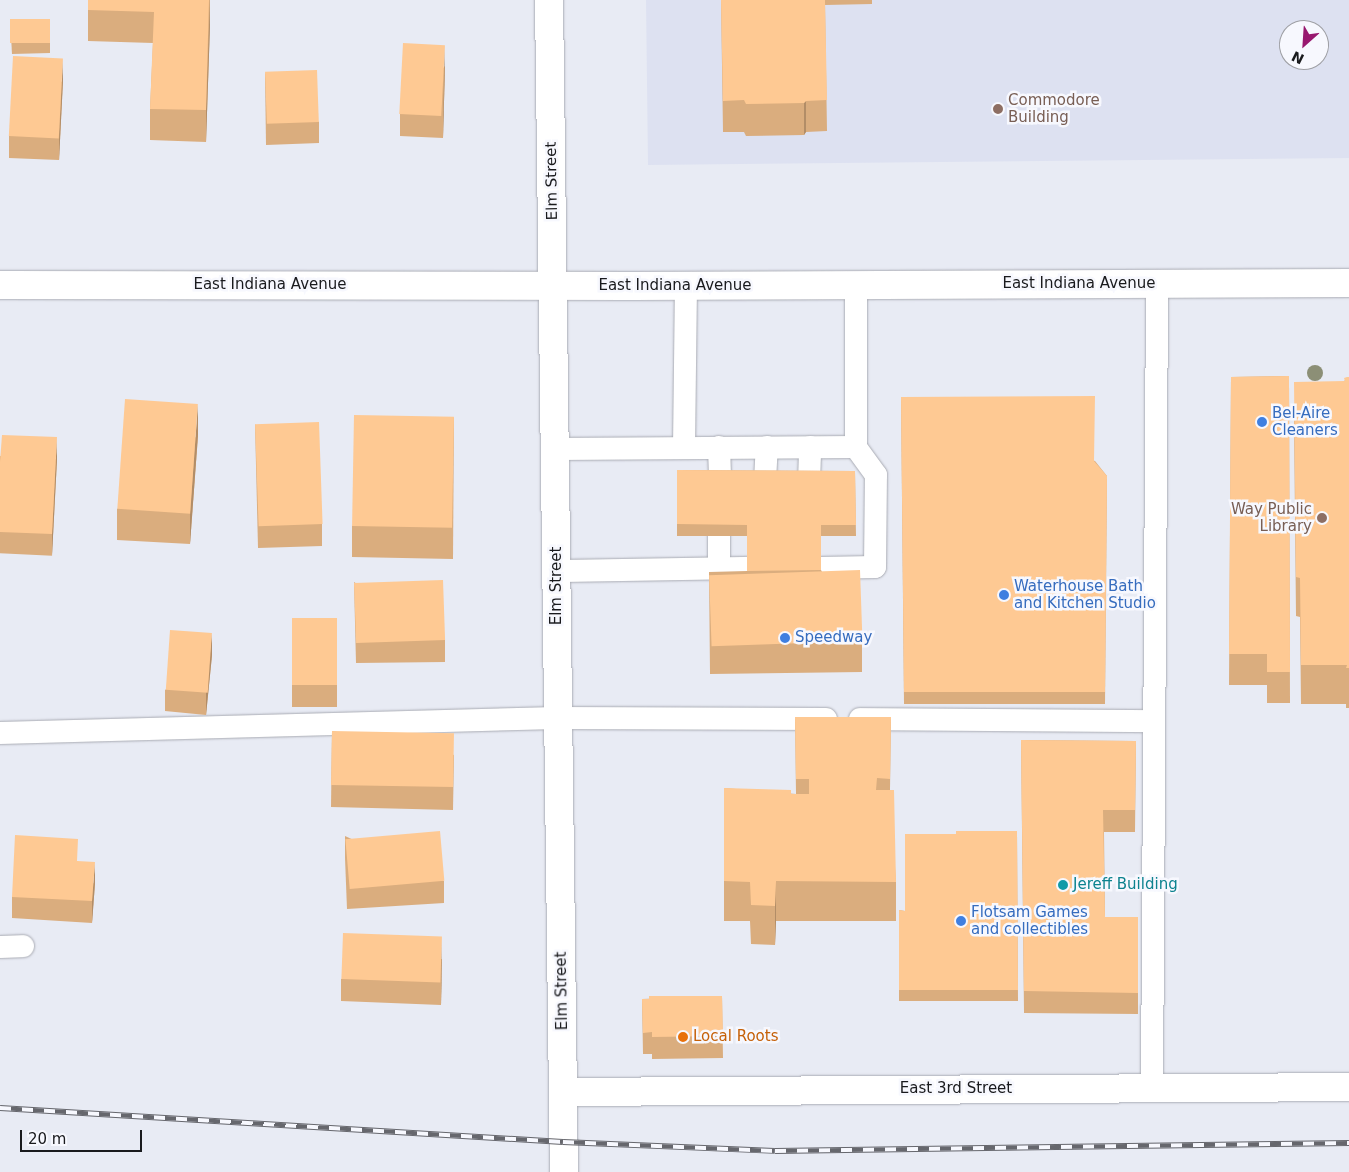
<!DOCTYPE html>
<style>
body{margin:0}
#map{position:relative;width:1349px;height:1172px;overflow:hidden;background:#e8ebf4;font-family:"DejaVu Sans",sans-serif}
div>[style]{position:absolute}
.built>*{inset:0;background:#dde1f1}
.roads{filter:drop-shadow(0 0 1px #a9abb3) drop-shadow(0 0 1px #a9abb3)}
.lane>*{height:22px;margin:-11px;padding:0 11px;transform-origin:11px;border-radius:11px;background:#fff}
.street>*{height:28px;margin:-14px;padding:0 14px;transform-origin:14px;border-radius:14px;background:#fff}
.primary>*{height:28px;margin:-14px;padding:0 14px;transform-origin:14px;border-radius:14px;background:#fff}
.rail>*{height:5.5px;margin-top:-2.75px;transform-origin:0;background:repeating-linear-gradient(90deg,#f7f8fe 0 11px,#66676d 0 22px);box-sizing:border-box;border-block:1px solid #66676d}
.trees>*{width:16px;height:16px;margin:-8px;border-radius:50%;background:#8c8f76}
.wall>*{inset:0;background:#daad7e;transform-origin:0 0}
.shaded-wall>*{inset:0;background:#b28d67}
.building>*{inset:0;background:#fec993;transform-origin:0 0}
.dots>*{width:14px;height:14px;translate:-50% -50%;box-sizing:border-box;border:2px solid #f7f8fe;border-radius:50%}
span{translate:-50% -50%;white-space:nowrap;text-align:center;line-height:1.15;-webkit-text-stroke:5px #f7f8fe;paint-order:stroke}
.education-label{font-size:15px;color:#785e54}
.left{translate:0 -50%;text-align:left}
.right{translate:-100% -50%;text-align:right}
.street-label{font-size:15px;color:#191a1d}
.shop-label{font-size:15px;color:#366cbe}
.culture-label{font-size:15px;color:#0d838f}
.food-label{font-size:15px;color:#c56008}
.north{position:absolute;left:1279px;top:20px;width:50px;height:50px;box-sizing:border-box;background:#f7f8fe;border:1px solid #9e9fa4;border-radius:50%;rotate:206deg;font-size:14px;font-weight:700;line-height:20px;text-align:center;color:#191a1d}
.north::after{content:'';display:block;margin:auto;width:18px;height:22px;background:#98186f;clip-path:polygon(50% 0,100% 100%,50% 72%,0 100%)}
.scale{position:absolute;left:20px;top:1130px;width:122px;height:22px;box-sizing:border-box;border:2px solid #191a1d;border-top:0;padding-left:6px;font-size:15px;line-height:18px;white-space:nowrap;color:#191a1d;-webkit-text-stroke:4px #f7f8fe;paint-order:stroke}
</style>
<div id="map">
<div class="built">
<i style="clip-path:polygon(evenodd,646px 0,1349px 0,1349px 158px,648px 165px,646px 0,1289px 30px,1319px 30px,1319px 60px,1289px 60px,1289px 30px)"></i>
</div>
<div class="roads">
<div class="lane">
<i style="left:684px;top:447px;width:161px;rotate:-89.3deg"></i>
<i style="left:719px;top:447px;width:34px;rotate:88deg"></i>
<i style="left:556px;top:449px;width:300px;rotate:-0.4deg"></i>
<i style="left:856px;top:447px;width:161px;rotate:-90deg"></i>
<i style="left:765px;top:481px;width:34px;rotate:-87deg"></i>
<i style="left:809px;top:482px;width:35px;rotate:-88deg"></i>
<i style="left:821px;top:568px;width:54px;rotate:-1.1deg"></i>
<i style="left:875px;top:567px;width:92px;rotate:-89.4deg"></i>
<i style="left:876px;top:475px;width:34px;rotate:-126deg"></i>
<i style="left:719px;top:569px;width:33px;rotate:-90deg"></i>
<i style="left:558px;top:571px;width:189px;rotate:-0.9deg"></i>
<i style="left:860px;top:719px;width:294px;rotate:0.4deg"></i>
<i style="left:0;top:733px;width:557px;rotate:-1.54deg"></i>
<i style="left:557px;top:718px;width:269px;rotate:0.2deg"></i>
<i style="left:0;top:947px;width:23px;rotate:-2deg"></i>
<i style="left:1152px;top:1087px;width:803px;rotate:-89.64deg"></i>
</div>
<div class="street">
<i style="left:549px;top:0;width:1172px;rotate:89.27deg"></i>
<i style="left:563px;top:1092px;width:786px;rotate:-0.36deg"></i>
</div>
<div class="primary">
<i style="left:0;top:285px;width:632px;rotate:0.09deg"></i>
<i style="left:632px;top:286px;width:717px;rotate:-0.24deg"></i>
</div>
</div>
<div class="rail">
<i style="left:0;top:1108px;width:564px;rotate:3.46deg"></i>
<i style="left:563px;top:1142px;width:212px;rotate:2.4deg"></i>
<i style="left:775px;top:1151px;width:574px;rotate:-0.8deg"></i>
</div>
<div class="trees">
<i style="left:1315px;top:373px"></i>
</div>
<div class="wall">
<i style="clip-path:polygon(88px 0,210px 0,210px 25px,206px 142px,150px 140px,150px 109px,153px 43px,88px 41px)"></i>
<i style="clip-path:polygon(721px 0,872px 0,872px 4px,825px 5px,827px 131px,806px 132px,804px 135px,746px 136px,744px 132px,723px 132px)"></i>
<i style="clip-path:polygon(10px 19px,50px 42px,50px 53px,12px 54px)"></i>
<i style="clip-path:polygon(445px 66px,443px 138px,400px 136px,400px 114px)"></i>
<i style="clip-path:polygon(265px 73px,319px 122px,319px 143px,266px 145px)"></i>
<i style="clip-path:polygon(63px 80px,59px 160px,9px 158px,9px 136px)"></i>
<i style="clip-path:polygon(1289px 376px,1290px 703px,1267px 703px,1267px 685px,1229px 685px,1231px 377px)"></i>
<i style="clip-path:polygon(1349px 377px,1349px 708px,1346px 708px,1346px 704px,1301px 704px,1300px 617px,1296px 616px,1294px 421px)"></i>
<i style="clip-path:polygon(901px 397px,1095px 461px,1107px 476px,1105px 704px,904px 704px)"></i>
<i style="clip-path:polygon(454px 417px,453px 559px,352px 557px,352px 526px)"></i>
<i style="clip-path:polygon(255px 424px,322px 524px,322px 546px,258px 548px)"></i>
<i style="clip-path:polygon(198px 435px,190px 544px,117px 540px,117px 509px)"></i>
<i style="left:57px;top:459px;width:97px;height:57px;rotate:93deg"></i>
<i style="clip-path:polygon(677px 470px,855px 471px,856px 536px,821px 536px,821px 570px,862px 641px,862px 672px,710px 674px,709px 572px,747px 571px,747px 536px,677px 536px)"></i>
<i style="clip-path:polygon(354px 582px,445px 640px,445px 662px,356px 663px)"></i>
<i style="left:292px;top:618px;width:45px;height:89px"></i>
<i style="clip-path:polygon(212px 655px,206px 715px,165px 711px,165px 690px)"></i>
<i style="clip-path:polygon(795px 717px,891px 717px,890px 790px,896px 882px,896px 921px,776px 921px,775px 945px,751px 944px,750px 921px,724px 921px,724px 788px,796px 794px)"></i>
<i style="clip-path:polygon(332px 731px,454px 755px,453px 810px,331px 807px)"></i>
<i style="clip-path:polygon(1021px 740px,1136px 741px,1135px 832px,1104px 832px,1105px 917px,1138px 917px,1138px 1014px,1024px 1013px)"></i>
<i style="clip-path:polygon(1017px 831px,1018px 1001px,899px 1001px,899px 910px,905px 911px,956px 834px)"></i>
<i style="clip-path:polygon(345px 836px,444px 881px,444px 903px,347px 909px,345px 858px)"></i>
<i style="clip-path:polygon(95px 883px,92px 923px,12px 918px,12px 897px)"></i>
<i style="clip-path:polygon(442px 959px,441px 1005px,341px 1001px,341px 979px)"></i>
<i style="clip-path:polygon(722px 996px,723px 1058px,652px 1059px,652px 1054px,643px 1054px,642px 999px)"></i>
</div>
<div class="shaded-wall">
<i style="clip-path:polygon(210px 0,210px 25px,206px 142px,206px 110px)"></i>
<i style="clip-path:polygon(445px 45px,445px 66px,443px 138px,443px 116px)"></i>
<i style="clip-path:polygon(63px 59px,63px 80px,59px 160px,59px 139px)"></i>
<i style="clip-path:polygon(806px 101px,806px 132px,804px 135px,804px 103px)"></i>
<i style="clip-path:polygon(198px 404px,198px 435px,190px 544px,190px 513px)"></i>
<i style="clip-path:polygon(57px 437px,57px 459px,52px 556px,52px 534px)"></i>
<i style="clip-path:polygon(212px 633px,212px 655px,206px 715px,206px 693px)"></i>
<i style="clip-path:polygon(95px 862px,95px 883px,92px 923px,92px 901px)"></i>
<i style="clip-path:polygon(776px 881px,776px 921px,775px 945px,775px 906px)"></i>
<i style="clip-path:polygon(442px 937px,442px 959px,441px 1005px,441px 984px)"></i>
</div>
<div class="building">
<i style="clip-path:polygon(88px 0,209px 0,206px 110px,150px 109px,154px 12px,88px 10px)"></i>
<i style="clip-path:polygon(721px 0,825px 0,827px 100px,806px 101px,804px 103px,746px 104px,744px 100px,723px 101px)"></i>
<i style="left:10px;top:19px;width:40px;height:24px"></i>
<i style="left:403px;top:43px;width:42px;height:71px;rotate:3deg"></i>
<i style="left:13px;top:56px;width:50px;height:80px;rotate:3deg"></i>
<i style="left:317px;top:70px;width:52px;height:52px;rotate:88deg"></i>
<i style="clip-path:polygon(1289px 376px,1290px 672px,1267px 672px,1267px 654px,1229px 654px,1231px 377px)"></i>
<i style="clip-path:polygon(1347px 377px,1349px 377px,1349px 668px,1346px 668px,1347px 665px,1301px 665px,1300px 578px,1296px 577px,1294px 382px,1345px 381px,1344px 378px)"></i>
<i style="clip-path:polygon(1095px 396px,1094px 461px,1107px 476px,1105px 692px,904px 692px,901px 397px)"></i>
<i style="left:125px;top:399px;width:73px;height:110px;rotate:4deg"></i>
<i style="left:354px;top:415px;width:100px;height:111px;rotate:1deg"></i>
<i style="left:319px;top:422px;width:102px;height:64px;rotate:88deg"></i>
<i style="clip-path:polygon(2px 435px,57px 437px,52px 534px,0 532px,0 462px)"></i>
<i style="clip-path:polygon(677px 470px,855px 471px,856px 525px,821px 525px,821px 570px,747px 571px,747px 525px,677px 524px)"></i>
<i style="left:860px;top:570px;width:71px;height:151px;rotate:88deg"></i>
<i style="left:443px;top:580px;width:60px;height:89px;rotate:88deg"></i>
<i style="left:292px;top:618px;width:45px;height:67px"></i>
<i style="left:170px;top:630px;width:42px;height:60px;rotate:4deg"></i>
<i style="clip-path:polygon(795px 717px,891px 717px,890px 779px,877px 778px,876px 790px,894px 790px,896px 882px,776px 881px,775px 906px,751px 905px,750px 882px,724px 881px,724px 788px,791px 790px,791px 794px,809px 794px,809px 779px,796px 779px)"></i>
<i style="left:332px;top:731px;width:122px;height:54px;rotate:1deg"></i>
<i style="clip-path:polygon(1021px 740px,1136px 741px,1135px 810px,1103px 810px,1105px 917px,1138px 917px,1138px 993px,1024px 991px)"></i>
<i style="left:440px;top:831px;width:50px;height:95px;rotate:85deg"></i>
<i style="clip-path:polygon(956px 831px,1017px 831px,1018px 990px,899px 990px,899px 910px,905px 911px,905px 834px,956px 834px)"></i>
<i style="clip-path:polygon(15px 835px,78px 839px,77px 861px,95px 862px,92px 901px,12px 897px)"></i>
<i style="left:343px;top:933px;width:99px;height:46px;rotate:2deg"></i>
<i style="clip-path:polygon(649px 996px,722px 996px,723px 1036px,652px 1037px,652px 1032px,643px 1033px,642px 999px,649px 999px)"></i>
</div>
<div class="dots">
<i style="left:998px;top:109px;background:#8d6e63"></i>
<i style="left:1262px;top:422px;background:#3f7fe0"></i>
<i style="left:1322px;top:518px;background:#8d6e63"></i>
<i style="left:1004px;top:595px;background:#3f7fe0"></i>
<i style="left:785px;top:638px;background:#3f7fe0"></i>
<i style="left:1063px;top:885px;background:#0f9aa8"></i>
<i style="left:961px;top:921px;background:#3f7fe0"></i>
<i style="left:683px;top:1037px;background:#e8710a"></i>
</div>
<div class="education-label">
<span class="left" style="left:1008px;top:109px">Commodore<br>Building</span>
<span class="right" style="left:1312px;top:518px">Way Public<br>Library</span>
</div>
<div class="street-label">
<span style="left:552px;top:181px;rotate:-91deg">Elm Street</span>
<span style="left:1079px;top:284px">East Indiana Avenue</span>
<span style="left:270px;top:285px">East Indiana Avenue</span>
<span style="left:675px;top:286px">East Indiana Avenue</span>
<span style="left:557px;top:586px;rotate:-90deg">Elm Street</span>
<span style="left:562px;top:991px;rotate:-91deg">Elm Street</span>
<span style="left:956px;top:1089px">East 3rd Street</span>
</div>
<div class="shop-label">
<span class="left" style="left:1272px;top:422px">Bel-Aire<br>Cleaners</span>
<span class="left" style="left:1014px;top:595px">Waterhouse Bath<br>and Kitchen Studio</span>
<span class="left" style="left:795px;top:638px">Speedway</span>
<span class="left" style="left:971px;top:921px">Flotsam Games<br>and collectibles</span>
</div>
<div class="culture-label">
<span class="left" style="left:1073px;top:885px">Jereff Building</span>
</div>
<div class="food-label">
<span class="left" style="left:693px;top:1037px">Local Roots</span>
</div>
<div class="north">N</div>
<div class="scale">20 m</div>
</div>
